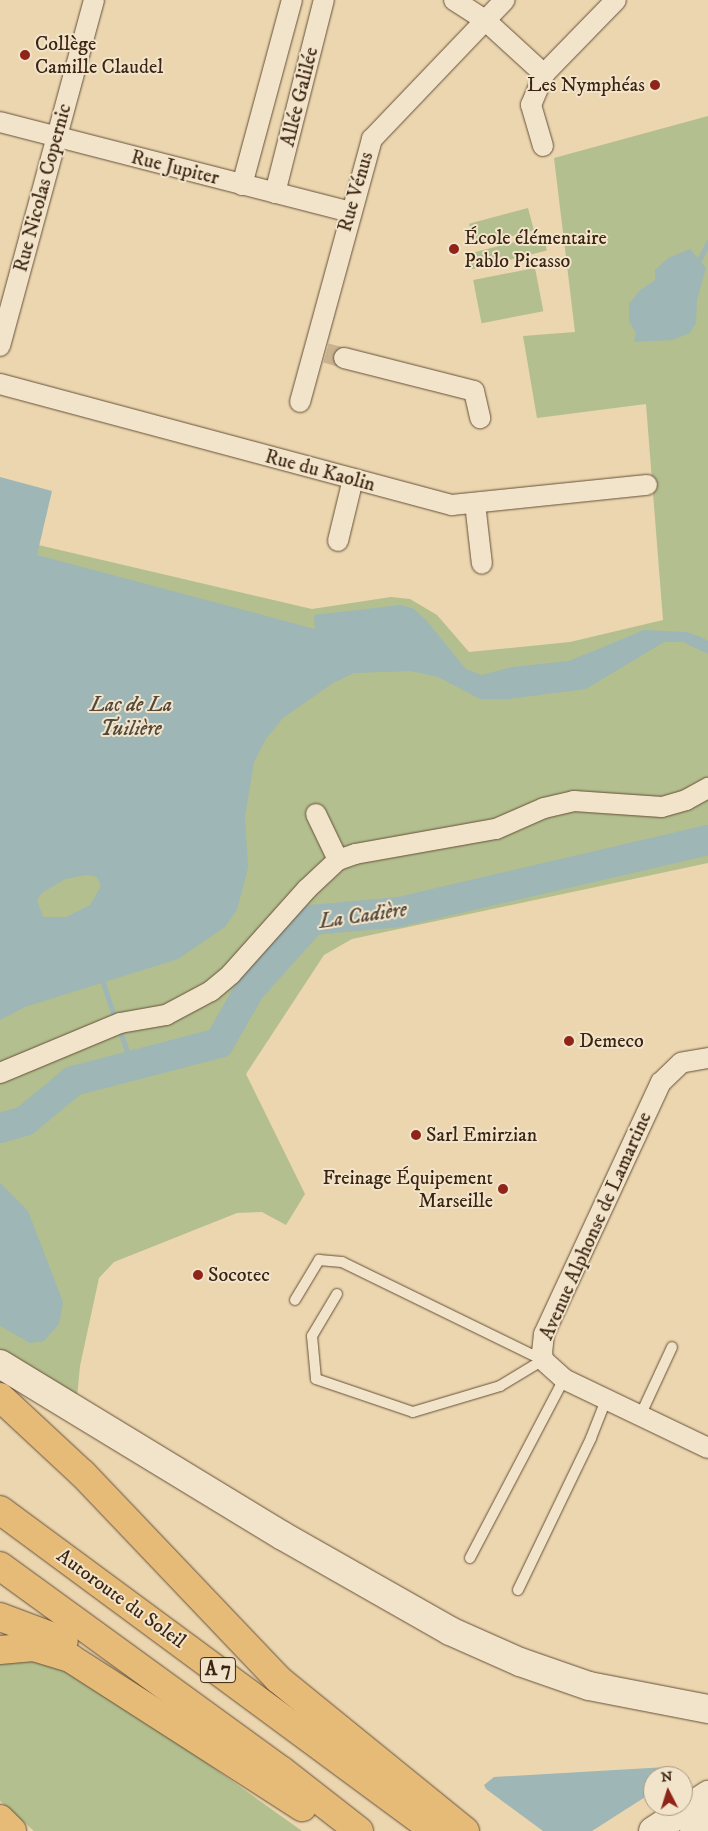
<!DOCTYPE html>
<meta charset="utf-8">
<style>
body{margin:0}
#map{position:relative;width:708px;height:1831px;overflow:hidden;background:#ebd6af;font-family:"IM FELL DW Pica",serif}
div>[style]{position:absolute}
.green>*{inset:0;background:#b3bf8e;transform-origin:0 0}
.water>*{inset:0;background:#9eb6b6}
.stream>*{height:5px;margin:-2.5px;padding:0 2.5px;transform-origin:2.5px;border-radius:2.5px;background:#9eb6b6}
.river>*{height:30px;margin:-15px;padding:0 15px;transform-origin:15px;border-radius:15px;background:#9eb6b6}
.minor-tunnel>*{height:20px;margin-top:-10px;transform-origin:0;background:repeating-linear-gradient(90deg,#c8b28f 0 20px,transparent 0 30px)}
.roads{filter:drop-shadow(0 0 1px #675038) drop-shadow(0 0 1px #675038)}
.service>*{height:10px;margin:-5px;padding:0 5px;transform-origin:5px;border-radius:5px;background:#f2e4cb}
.minor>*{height:20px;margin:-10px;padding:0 10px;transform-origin:10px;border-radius:10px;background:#f2e4cb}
.secondary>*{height:28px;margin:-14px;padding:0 14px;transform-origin:14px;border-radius:14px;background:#f2e4cb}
.motorway>*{height:28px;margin:-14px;padding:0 14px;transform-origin:14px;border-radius:14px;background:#e6bb78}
.dots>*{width:14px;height:14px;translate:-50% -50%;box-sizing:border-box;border:2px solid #f2e4cb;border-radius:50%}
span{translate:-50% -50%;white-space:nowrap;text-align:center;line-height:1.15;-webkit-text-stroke:4px #f2e4cb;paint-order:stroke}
.shield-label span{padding:1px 4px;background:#f2e4cb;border:1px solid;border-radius:4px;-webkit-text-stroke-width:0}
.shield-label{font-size:19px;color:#3b2411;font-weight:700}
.poi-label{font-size:20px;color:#3b2411}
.left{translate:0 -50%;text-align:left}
.right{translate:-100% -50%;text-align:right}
.street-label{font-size:20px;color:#3b2411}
.water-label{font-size:21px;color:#54483a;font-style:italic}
.north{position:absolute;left:643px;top:1766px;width:50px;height:50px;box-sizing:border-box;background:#f2e4cb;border:1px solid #a99781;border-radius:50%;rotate:355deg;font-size:14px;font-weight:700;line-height:20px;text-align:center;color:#3b2411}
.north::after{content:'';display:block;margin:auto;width:18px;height:22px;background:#8f2418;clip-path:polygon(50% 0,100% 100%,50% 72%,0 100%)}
</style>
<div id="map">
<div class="green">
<i style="clip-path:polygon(708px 116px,708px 863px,352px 939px,324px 955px,246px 1074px,305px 1194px,286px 1225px,262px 1212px,237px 1213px,114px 1262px,99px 1278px,80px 1366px,77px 1397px,0 1350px,0 536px,312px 609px,391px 597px,410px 599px,437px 615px,469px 652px,570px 642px,663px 620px,646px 404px,537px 418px,523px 336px,575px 332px,554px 158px)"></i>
<i style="left:528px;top:208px;width:23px;height:61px;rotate:75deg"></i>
<i style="left:543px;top:235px;width:16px;height:77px;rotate:76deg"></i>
<i style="left:535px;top:268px;width:44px;height:63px;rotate:79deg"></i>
<i style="clip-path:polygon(22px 1657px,61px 1666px,112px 1695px,302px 1831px,34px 1831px,0 1801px,0 1664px)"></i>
</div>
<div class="water">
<i style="clip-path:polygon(690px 249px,706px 268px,697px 300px,696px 323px,690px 333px,672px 340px,634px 342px,636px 333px,629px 321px,629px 304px,639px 291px,655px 280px,655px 270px,668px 258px)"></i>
<i style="clip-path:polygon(evenodd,0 477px,52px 491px,37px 555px,315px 629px,314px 615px,401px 605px,414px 609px,426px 620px,466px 669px,482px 675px,512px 667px,569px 661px,644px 630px,687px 632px,701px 637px,708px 641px,708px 654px,683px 642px,664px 642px,586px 689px,508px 699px,480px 699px,438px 677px,411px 671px,354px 673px,333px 683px,283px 718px,266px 739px,254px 762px,245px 816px,248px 868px,237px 910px,225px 927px,178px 959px,25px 1007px,0 1020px,0 477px,86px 875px,97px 877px,101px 886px,90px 905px,66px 917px,43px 917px,37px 900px,42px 893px,65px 879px,86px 875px)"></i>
<i style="clip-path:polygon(0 1183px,28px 1211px,63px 1302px,59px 1324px,44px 1341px,30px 1343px,0 1326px)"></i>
<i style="clip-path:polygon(667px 1767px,673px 1770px,673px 1775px,653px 1776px,653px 1792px,592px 1831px,543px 1831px,486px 1789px,484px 1785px,494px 1777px)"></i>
</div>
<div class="stream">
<i style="left:697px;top:264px;width:25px;rotate:-63deg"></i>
<i style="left:101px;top:977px;width:44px;rotate:71.6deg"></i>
<i style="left:121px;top:1034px;width:34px;rotate:71deg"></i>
</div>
<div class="river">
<i style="left:0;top:1128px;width:26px;rotate:-16deg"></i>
<i style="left:25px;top:1121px;width:62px;rotate:-39.8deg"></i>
<i style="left:73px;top:1081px;width:151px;rotate:-14.6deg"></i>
<i style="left:219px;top:1043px;width:62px;rotate:-60.1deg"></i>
<i style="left:250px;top:989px;width:93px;rotate:-48.1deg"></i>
<i style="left:312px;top:920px;width:87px;rotate:-5.3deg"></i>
<i style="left:399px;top:912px;width:317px;rotate:-13.1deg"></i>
</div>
<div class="minor-tunnel">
<i style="left:326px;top:353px;width:19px;rotate:16deg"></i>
</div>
<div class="roads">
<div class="service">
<i style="left:337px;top:1294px;width:49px;rotate:120.8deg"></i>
<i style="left:312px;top:1336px;width:43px;rotate:84.7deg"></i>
<i style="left:316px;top:1379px;width:102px;rotate:18.8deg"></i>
<i style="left:413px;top:1412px;width:91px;rotate:-16.6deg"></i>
<i style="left:500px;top:1386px;width:50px;rotate:-31.2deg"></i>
<i style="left:295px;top:1300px;width:47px;rotate:-59deg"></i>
<i style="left:319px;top:1260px;width:23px;rotate:5deg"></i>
<i style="left:342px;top:1262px;width:224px;rotate:26deg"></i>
<i style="left:640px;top:1416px;width:76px;rotate:-65.1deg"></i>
<i style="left:470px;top:1558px;width:202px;rotate:-62.3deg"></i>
<i style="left:518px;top:1590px;width:169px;rotate:-64.3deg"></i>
<i style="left:591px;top:1438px;width:41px;rotate:-68.5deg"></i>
</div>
<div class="minor">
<i style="left:454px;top:0;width:38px;rotate:33deg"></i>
<i style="left:486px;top:21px;width:79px;rotate:42.4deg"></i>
<i style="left:544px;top:74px;width:103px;rotate:-45.8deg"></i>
<i style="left:0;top:122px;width:361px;rotate:14.4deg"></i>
<i style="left:543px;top:146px;width:43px;rotate:-106.3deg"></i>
<i style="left:531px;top:105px;width:34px;rotate:-67deg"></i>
<i style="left:242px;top:185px;width:192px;rotate:-74.9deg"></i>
<i style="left:275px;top:193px;width:199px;rotate:-75.8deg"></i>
<i style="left:0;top:346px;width:359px;rotate:-74.8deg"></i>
<i style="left:344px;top:358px;width:134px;rotate:14.2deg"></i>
<i style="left:474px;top:391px;width:28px;rotate:77deg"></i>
<i style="left:0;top:384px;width:468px;rotate:15deg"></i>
<i style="left:452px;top:505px;width:196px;rotate:-5.9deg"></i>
<i style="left:300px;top:402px;width:273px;rotate:-74.7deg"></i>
<i style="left:372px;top:139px;width:192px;rotate:-46.3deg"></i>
<i style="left:475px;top:503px;width:61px;rotate:83.5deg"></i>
<i style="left:338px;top:541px;width:64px;rotate:-76.4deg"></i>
<i style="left:316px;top:814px;width:51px;rotate:64.4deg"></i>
<i style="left:708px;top:1058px;width:27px;rotate:170deg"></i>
<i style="left:681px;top:1063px;width:28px;rotate:136deg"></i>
<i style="left:661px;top:1082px;width:278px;rotate:114.9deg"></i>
<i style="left:544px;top:1334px;width:18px;rotate:96deg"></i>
<i style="left:542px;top:1352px;width:8px;rotate:83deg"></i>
<i style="left:543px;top:1360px;width:28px;rotate:42deg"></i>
<i style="left:564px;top:1379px;width:160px;rotate:25.6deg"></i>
<i style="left:0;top:1073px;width:130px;rotate:-22.6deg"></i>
<i style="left:120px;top:1023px;width:47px;rotate:-9.9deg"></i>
<i style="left:166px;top:1015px;width:51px;rotate:-28.1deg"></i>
<i style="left:211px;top:991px;width:26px;rotate:-40deg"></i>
<i style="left:231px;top:974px;width:114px;rotate:-48.2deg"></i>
<i style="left:307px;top:889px;width:42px;rotate:-43.1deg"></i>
<i style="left:338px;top:860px;width:18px;rotate:-19deg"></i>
<i style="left:355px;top:854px;width:143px;rotate:-10.1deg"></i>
<i style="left:496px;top:829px;width:52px;rotate:-23.6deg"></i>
<i style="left:544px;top:808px;width:31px;rotate:-13deg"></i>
<i style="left:574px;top:801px;width:88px;rotate:3.9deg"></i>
<i style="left:662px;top:807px;width:25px;rotate:-16deg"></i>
<i style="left:686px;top:800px;width:25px;rotate:-29deg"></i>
</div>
<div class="secondary">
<i style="left:0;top:1364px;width:331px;rotate:31.3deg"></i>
<i style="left:283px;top:1536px;width:192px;rotate:29.6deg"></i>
<i style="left:450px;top:1631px;width:77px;rotate:23.9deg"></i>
<i style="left:520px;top:1662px;width:73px;rotate:19.2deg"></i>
<i style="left:589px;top:1686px;width:121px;rotate:10.9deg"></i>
<i style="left:653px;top:1831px;width:66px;rotate:-33.2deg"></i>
<i style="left:694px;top:1831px;width:16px;rotate:-27deg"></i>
</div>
<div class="motorway">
<i style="left:0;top:1397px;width:113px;rotate:42.9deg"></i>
<i style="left:83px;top:1474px;width:283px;rotate:46.4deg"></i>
<i style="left:278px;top:1679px;width:241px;rotate:39.1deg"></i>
<i style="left:0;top:1510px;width:541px;rotate:36.42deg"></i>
<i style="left:0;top:1566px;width:347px;rotate:36deg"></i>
<i style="left:281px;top:1770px;width:99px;rotate:38deg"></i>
<i style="left:0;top:1617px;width:68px;rotate:20.6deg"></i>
<i style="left:0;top:1650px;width:34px;rotate:-5deg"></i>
<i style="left:34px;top:1647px;width:38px;rotate:17deg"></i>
<i style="left:70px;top:1658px;width:276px;rotate:32.7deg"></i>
<i style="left:0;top:1819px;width:17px;rotate:45deg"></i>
</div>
</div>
<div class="dots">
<i style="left:25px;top:55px;background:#8f2418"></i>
<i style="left:655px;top:85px;background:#8f2418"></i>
<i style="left:454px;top:249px;background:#8f2418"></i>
<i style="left:569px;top:1041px;background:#8f2418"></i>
<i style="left:416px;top:1135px;background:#8f2418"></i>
<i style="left:503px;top:1189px;background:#8f2418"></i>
<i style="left:198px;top:1275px;background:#8f2418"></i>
</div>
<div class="shield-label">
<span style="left:218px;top:1670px">A 7</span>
</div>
<div class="poi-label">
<span class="left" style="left:35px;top:56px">Collège<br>Camille Claudel</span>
<span class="right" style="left:645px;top:85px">Les Nymphéas</span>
<span class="left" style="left:464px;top:250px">École élémentaire<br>Pablo Picasso</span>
<span class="left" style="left:579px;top:1041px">Demeco</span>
<span class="left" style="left:426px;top:1135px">Sarl Emirzian</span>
<span class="right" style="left:493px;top:1190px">Freinage Équipement<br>Marseille</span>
<span class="left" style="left:208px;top:1275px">Socotec</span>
</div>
<div class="street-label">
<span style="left:300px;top:97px;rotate:-76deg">Allée Galilée</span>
<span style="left:175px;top:168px;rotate:14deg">Rue Jupiter</span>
<span style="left:43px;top:188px;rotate:-75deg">Rue Nicolas Copernic</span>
<span style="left:356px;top:192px;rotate:-74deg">Rue Vénus</span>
<span style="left:320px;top:471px;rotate:15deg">Rue du Kaolin</span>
<span style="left:596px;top:1226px;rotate:-66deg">Avenue Alphonse de Lamartine</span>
<span style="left:121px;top:1599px;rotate:36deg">Autoroute du Soleil</span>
</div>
<div class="water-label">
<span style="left:131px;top:717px">Lac de La<br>Tuilière</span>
<span style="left:363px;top:916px;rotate:-8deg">La Cadière</span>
</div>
<div class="north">N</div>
</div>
